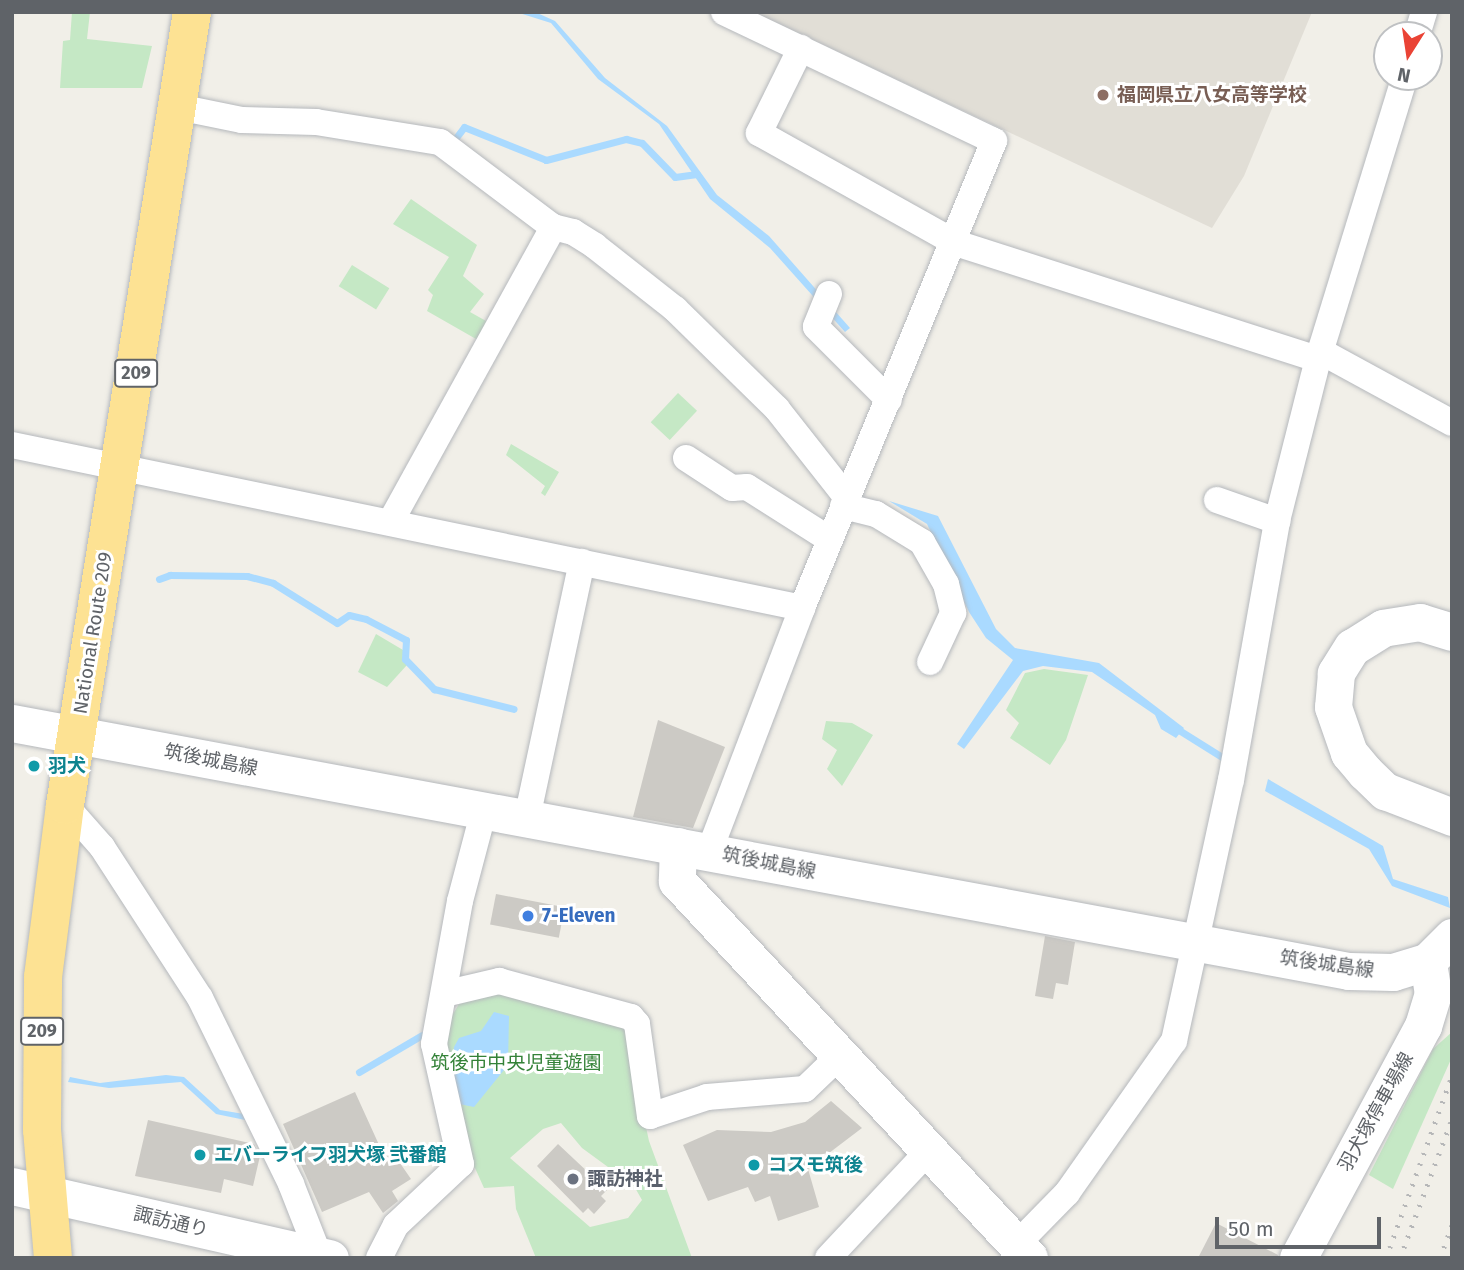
<!DOCTYPE html>
<meta charset="utf-8">
<style>
body{margin:0}
#map{position:relative;width:1464px;height:1270px;overflow:hidden;background:#f1efe8;font-family:"Fira Sans","Noto Sans JP",sans-serif}
div>[style]{position:absolute}
.education>*{inset:0;background:#e1ded6}
.green>*{inset:0;background:#c5e8c5;transform-origin:0 0}
.water>*{inset:0;background:#aadaff}
.stream>*{height:7px;margin:-3.5px;padding:0 3.5px;transform-origin:3.5px;border-radius:3.5px;background:#aadaff}
.building>*{inset:0;background:#cccac5;transform-origin:0 0}
.roads{filter:drop-shadow(0 0 2px #b5b8bc) drop-shadow(0 0 2px #b5b8bc)}
.street>*{height:26px;margin:-13px;padding:0 13px;transform-origin:13px;border-radius:13px;background:#fff}
.secondary>*{height:37px;margin:-18.5px;padding:0 18.5px;transform-origin:18.5px;border-radius:18.5px;background:#fff}
.highway>*{height:38px;margin:-19px;padding:0 19px;transform-origin:19px;border-radius:19px;background:#fde293}
.rail>*{height:5px;margin-top:-2.5px;transform-origin:0;background:repeating-linear-gradient(90deg,#b6b7b8 0 2px,transparent 0 11px)}
.dots>*{width:19px;height:19px;translate:-50% -50%;box-sizing:border-box;border:4px solid #fff;border-radius:50%}
span{translate:-50% -50%;white-space:nowrap;text-align:center;line-height:1.15;-webkit-text-stroke:6px #fff;paint-order:stroke}
.shield-label span{padding:2px 5px;background:#fff;border:2px solid;border-radius:5px;-webkit-text-stroke-width:0}
.shield-label{font-size:18px;color:#5f6368;font-weight:700}
.education-label{font-size:19px;color:#785e54;font-weight:700}
.left{translate:0 -50%;text-align:left}
.street-label{font-size:19px;color:#5f6368}
.culture-label{font-size:19px;color:#0d838f;font-weight:700}
.shop-label{font-size:19px;color:#366cbe;font-weight:700}
.park-label{font-size:19px;color:#348238}
.worship-label{font-size:19px;color:#5b616d;font-weight:700}
.frame{position:absolute;inset:0;border:14px solid #5f6368;pointer-events:none}
.north{position:absolute;left:1373px;top:21px;width:70px;height:70px;box-sizing:border-box;background:#fff;border:2px solid #bfc1c3;border-radius:50%;rotate:192deg;font-size:19px;font-weight:700;line-height:28px;text-align:center;color:#5f6368}
.north::after{content:'';display:block;margin:auto;width:24px;height:32px;background:#ea4335;clip-path:polygon(50% 0,100% 100%,50% 72%,0 100%)}
.scale{position:absolute;left:1215px;top:1217px;width:166px;height:32px;box-sizing:border-box;border:4px solid #5f6368;border-top:0;padding-left:9px;font-size:21px;line-height:24px;white-space:nowrap;color:#5f6368;-webkit-text-stroke:5px #fff;paint-order:stroke}
</style>
<div id="map">
<div class="education">
<i style="clip-path:polygon(754px 12px,1312px 12px,1244px 176px,1212px 228px)"></i>
</div>
<div class="green">
<i style="clip-path:polygon(72px 12px,90px 12px,87px 39px,152px 46px,142px 88px,60px 88px,63px 41px,70px 40px)"></i>
<i style="clip-path:polygon(411px 199px,477px 245px,463px 276px,484px 294px,470px 312px,495px 326px,483px 343px,427px 311px,433px 295px,428px 290px,449px 257px,393px 224px)"></i>
<i style="left:352px;top:265px;width:44px;height:25px;rotate:32deg"></i>
<i style="left:678px;top:393px;width:26px;height:40px;rotate:43deg"></i>
<i style="clip-path:polygon(511px 444px,559px 472px,545px 496px,541px 493px,545px 486px,506px 455px)"></i>
<i style="clip-path:polygon(376px 634px,403px 650px,407px 665px,387px 687px,358px 672px)"></i>
<i style="clip-path:polygon(1044px 669px,1088px 675px,1066px 740px,1050px 765px,1010px 738px,1019px 723px,1006px 710px,1025px 673px)"></i>
<i style="clip-path:polygon(826px 721px,852px 723px,873px 735px,842px 786px,827px 769px,837px 750px,822px 739px)"></i>
<i style="clip-path:polygon(evenodd,497px 985px,614px 1019px,625px 1030px,649px 1141px,692px 1258px,536px 1258px,516px 1209px,514px 1186px,484px 1188px,475px 1168px,464px 1164px,437px 1041px,462px 999px,497px 985px,561px 1123px,582px 1148px,634px 1186px,642px 1200px,628px 1218px,590px 1227px,510px 1158px,543px 1129px,561px 1123px)"></i>
<i style="clip-path:polygon(1452px 1032px,1452px 1057px,1393px 1189px,1369px 1175px,1433px 1049px)"></i>
</div>
<div class="water">
<i style="clip-path:polygon(516px 12px,535px 12px,555px 21px,605px 78px,667px 126px,717px 195px,769px 236px,850px 328px,845px 332px,770px 248px,710px 199px,659px 124px,598px 79px,551px 23px)"></i>
<i style="clip-path:polygon(889px 501px,938px 516px,996px 629px,1015px 648px,1099px 663px,1184px 728px,1176px 738px,1161px 729px,1155px 715px,1092px 672px,1043px 666px,1023px 671px,964px 749px,957px 744px,1013px 660px,986px 638px,969px 612px,927px 524px)"></i>
<i style="clip-path:polygon(1268px 779px,1383px 846px,1393px 879px,1448px 897px,1450px 908px,1392px 886px,1369px 849px,1265px 791px)"></i>
<i style="clip-path:polygon(494px 1012px,509px 1016px,508px 1065px,474px 1107px,459px 1104px,451px 1067px,454px 1047px,459px 1038px,481px 1031px)"></i>
<i style="clip-path:polygon(166px 1075px,184px 1077px,220px 1110px,250px 1115px,250px 1121px,216px 1114px,181px 1082px,109px 1088px,68px 1082px,70px 1077px,100px 1083px)"></i>
</div>
<div class="stream">
<i style="left:455px;top:139px;width:15px;rotate:-53deg"></i>
<i style="left:464px;top:127px;width:88px;rotate:21.9deg"></i>
<i style="left:546px;top:160px;width:83px;rotate:-14.7deg"></i>
<i style="left:626px;top:139px;width:16px;rotate:14deg"></i>
<i style="left:642px;top:143px;width:47px;rotate:45.9deg"></i>
<i style="left:675px;top:177px;width:22px;rotate:-8deg"></i>
<i style="left:159px;top:579px;width:12px;rotate:-20deg"></i>
<i style="left:170px;top:575px;width:77px;rotate:0.7deg"></i>
<i style="left:247px;top:576px;width:27px;rotate:15deg"></i>
<i style="left:273px;top:583px;width:75px;rotate:32deg"></i>
<i style="left:337px;top:623px;width:14px;rotate:-34deg"></i>
<i style="left:349px;top:615px;width:17px;rotate:13deg"></i>
<i style="left:366px;top:619px;width:45px;rotate:27.7deg"></i>
<i style="left:406px;top:640px;width:19px;rotate:93deg"></i>
<i style="left:405px;top:659px;width:42px;rotate:46deg"></i>
<i style="left:434px;top:689px;width:82px;rotate:14deg"></i>
<i style="left:1174px;top:727px;width:57px;rotate:32deg"></i>
<i style="left:359px;top:1072px;width:73px;rotate:-30.4deg"></i>
</div>
<div class="building">
<i style="clip-path:polygon(658px 720px,725px 747px,693px 828px,633px 817px)"></i>
<i style="left:496px;top:894px;width:70px;height:31px;rotate:11deg"></i>
<i style="clip-path:polygon(1045px 936px,1075px 942px,1068px 985px,1056px 983px,1053px 999px,1035px 996px)"></i>
<i style="clip-path:polygon(355px 1092px,385px 1158px,393px 1153px,411px 1179px,392px 1191px,398px 1201px,383px 1213px,369px 1192px,322px 1212px,283px 1124px)"></i>
<i style="clip-path:polygon(831px 1101px,862px 1128px,808px 1169px,819px 1207px,778px 1221px,770px 1196px,755px 1202px,748px 1187px,708px 1201px,683px 1145px,717px 1130px,771px 1132px,805px 1122px)"></i>
<i style="clip-path:polygon(148px 1120px,254px 1144px,260px 1156px,253px 1186px,224px 1179px,221px 1193px,135px 1176px)"></i>
<i style="clip-path:polygon(558px 1144px,607px 1190px,601px 1196px,606px 1201px,594px 1214px,588px 1208px,583px 1213px,537px 1166px)"></i>
<i style="clip-path:polygon(1216px 1223px,1278px 1255px,1277px 1258px,1198px 1258px)"></i>
</div>
<div class="roads">
<div class="street">
<i style="left:1417px;top:35px;width:24px;rotate:-73deg"></i>
<i style="left:801px;top:48px;width:95px;rotate:116.3deg"></i>
<i style="left:759px;top:133px;width:226px;rotate:29.2deg"></i>
<i style="left:956px;top:243px;width:380px;rotate:17.8deg"></i>
<i style="left:178px;top:107px;width:65px;rotate:11.5deg"></i>
<i style="left:242px;top:120px;width:74px;rotate:1.5deg"></i>
<i style="left:316px;top:122px;width:126px;rotate:9.2deg"></i>
<i style="left:440px;top:142px;width:141px;rotate:37deg"></i>
<i style="left:553px;top:227px;width:21px;rotate:14deg"></i>
<i style="left:573px;top:232px;width:26px;rotate:32deg"></i>
<i style="left:595px;top:246px;width:102px;rotate:38.2deg"></i>
<i style="left:675px;top:309px;width:143px;rotate:44.4deg"></i>
<i style="left:777px;top:409px;width:113px;rotate:51.8deg"></i>
<i style="left:829px;top:294px;width:35px;rotate:112deg"></i>
<i style="left:816px;top:327px;width:103px;rotate:45deg"></i>
<i style="left:1320px;top:351px;width:150px;rotate:28.6deg"></i>
<i style="left:12px;top:445px;width:807px;rotate:11.66deg"></i>
<i style="left:686px;top:458px;width:55px;rotate:33.1deg"></i>
<i style="left:732px;top:488px;width:15px;rotate:-4deg"></i>
<i style="left:747px;top:487px;width:97px;rotate:32.4deg"></i>
<i style="left:1217px;top:500px;width:64px;rotate:19.3deg"></i>
<i style="left:843px;top:506px;width:34px;rotate:14deg"></i>
<i style="left:876px;top:514px;width:54px;rotate:31.3deg"></i>
<i style="left:922px;top:542px;width:48px;rotate:60.3deg"></i>
<i style="left:946px;top:584px;width:30px;rotate:76deg"></i>
<i style="left:953px;top:613px;width:54px;rotate:115.1deg"></i>
<i style="left:391px;top:521px;width:336px;rotate:-61.1deg"></i>
<i style="left:65px;top:805px;width:56px;rotate:48.6deg"></i>
<i style="left:102px;top:847px;width:180px;rotate:57deg"></i>
<i style="left:200px;top:998px;width:207px;rotate:63.9deg"></i>
<i style="left:291px;top:1184px;width:79px;rotate:68.6deg"></i>
<i style="left:527px;top:818px;width:262px;rotate:-77.9deg"></i>
<i style="left:709px;top:852px;width:261px;rotate:-69.1deg"></i>
<i style="left:802px;top:608px;width:505px;rotate:-67.65deg"></i>
<i style="left:994px;top:141px;width:299px;rotate:-154.5deg"></i>
<i style="left:444px;top:994px;width:57px;rotate:-13.3deg"></i>
<i style="left:499px;top:981px;width:137px;rotate:15.3deg"></i>
<i style="left:631px;top:1017px;width:9px;rotate:49deg"></i>
<i style="left:637px;top:1024px;width:93px;rotate:82deg"></i>
<i style="left:650px;top:1116px;width:60px;rotate:-18.4deg"></i>
<i style="left:707px;top:1097px;width:98px;rotate:-4.7deg"></i>
<i style="left:805px;top:1089px;width:37px;rotate:-44deg"></i>
<i style="left:1016px;top:1245px;width:73px;rotate:-45.6deg"></i>
<i style="left:1067px;top:1193px;width:186px;rotate:-54.9deg"></i>
<i style="left:1174px;top:1041px;width:267px;rotate:-77.7deg"></i>
<i style="left:1231px;top:780px;width:263px;rotate:-79.9deg"></i>
<i style="left:1277px;top:521px;width:167px;rotate:-75.8deg"></i>
<i style="left:1318px;top:359px;width:295px;rotate:-72.9deg"></i>
<i style="left:379px;top:1258px;width:37px;rotate:-63deg"></i>
<i style="left:396px;top:1225px;width:89px;rotate:-43.2deg"></i>
<i style="left:461px;top:1164px;width:123px;rotate:-102.7deg"></i>
<i style="left:434px;top:1044px;width:145px;rotate:-79.7deg"></i>
<i style="left:460px;top:901px;width:94px;rotate:-75.2deg"></i>
<i style="left:828px;top:1258px;width:136px;rotate:-46.8deg"></i>
</div>
<div class="secondary">
<i style="left:1452px;top:632px;width:34px;rotate:-163deg"></i>
<i style="left:1420px;top:622px;width:37px;rotate:171deg"></i>
<i style="left:1383px;top:628px;width:36px;rotate:148deg"></i>
<i style="left:1352px;top:647px;width:31px;rotate:122deg"></i>
<i style="left:1336px;top:673px;width:34px;rotate:95deg"></i>
<i style="left:1333px;top:707px;width:49px;rotate:70.8deg"></i>
<i style="left:1349px;top:753px;width:25px;rotate:50deg"></i>
<i style="left:1365px;top:772px;width:28px;rotate:44deg"></i>
<i style="left:1385px;top:791px;width:72px;rotate:21.2deg"></i>
<i style="left:12px;top:723px;width:1360px;rotate:10.51deg"></i>
<i style="left:1349px;top:971px;width:44px;rotate:1.3deg"></i>
<i style="left:1393px;top:972px;width:37px;rotate:-17deg"></i>
<i style="left:1428px;top:961px;width:34px;rotate:-45deg"></i>
<i style="left:678px;top:846px;width:35px;rotate:92deg"></i>
<i style="left:677px;top:881px;width:516px;rotate:46.96deg"></i>
<i style="left:12px;top:1186px;width:326px;rotate:12.8deg"></i>
<i style="left:1298px;top:1258px;width:264px;rotate:-61.7deg"></i>
<i style="left:1423px;top:1026px;width:34px;rotate:-73deg"></i>
<i style="left:1433px;top:994px;width:33px;rotate:-99deg"></i>
</div>
<div class="highway">
<i style="left:53px;top:1258px;width:128px;rotate:-94.9deg"></i>
<i style="left:42px;top:1130px;width:153px;rotate:-89.6deg"></i>
<i style="left:43px;top:977px;width:173px;rotate:-82.7deg"></i>
<i style="left:65px;top:805px;width:803px;rotate:-80.9deg"></i>
</div>
</div>
<div class="rail">
<i style="left:1386px;top:1258px;width:194px;rotate:-70.1deg"></i>
<i style="left:1400px;top:1258px;width:148px;rotate:-69.5deg"></i>
<i style="left:1440px;top:1258px;width:35px;rotate:-70deg"></i>
</div>
<div class="dots">
<i style="left:1103px;top:95px;background:#8d6e63"></i>
<i style="left:34px;top:766px;background:#0f9aa8"></i>
<i style="left:528px;top:916px;background:#3f7fe0"></i>
<i style="left:200px;top:1155px;background:#0f9aa8"></i>
<i style="left:754px;top:1165px;background:#0f9aa8"></i>
<i style="left:573px;top:1179px;background:#6b7280"></i>
</div>
<div class="shield-label">
<span style="left:136px;top:373px">209</span>
<span style="left:42px;top:1031px">209</span>
</div>
<div class="education-label">
<span class="left" style="left:1117px;top:95px">福岡県立八女高等学校</span>
</div>
<div class="street-label">
<span style="left:93px;top:633px;rotate:-81deg">National Route 209</span>
<span style="left:211px;top:760px;rotate:11deg">筑後城島線</span>
<span style="left:769px;top:863px;rotate:11deg">筑後城島線</span>
<span style="left:1327px;top:964px;rotate:8deg">筑後城島線</span>
<span style="left:1376px;top:1112px;rotate:-61deg">羽犬塚停車場線</span>
<span style="left:171px;top:1222px;rotate:13deg">諏訪通り</span>
</div>
<div class="culture-label">
<span class="left" style="left:48px;top:766px">羽犬</span>
<span class="left" style="left:214px;top:1155px">エバーライフ羽犬塚 弐番館</span>
<span class="left" style="left:768px;top:1165px">コスモ筑後</span>
</div>
<div class="shop-label">
<span class="left" style="left:542px;top:916px">7-Eleven</span>
</div>
<div class="park-label">
<span style="left:516px;top:1063px">筑後市中央児童遊園</span>
</div>
<div class="worship-label">
<span class="left" style="left:587px;top:1179px">諏訪神社</span>
</div>
<div class="frame"></div>
<div class="north">N</div>
<div class="scale">50 m</div>
</div>
